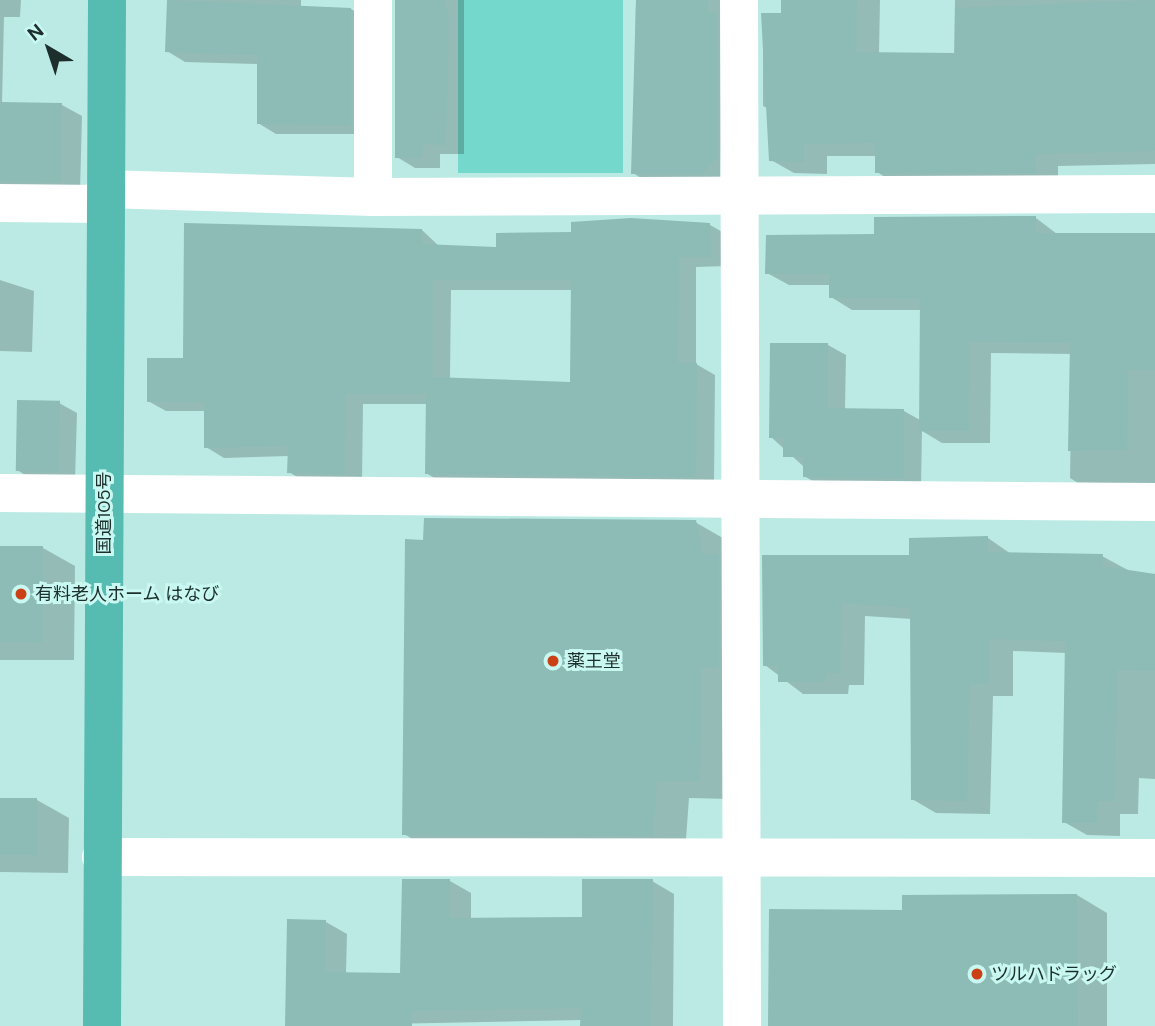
<!DOCTYPE html>
<meta charset="utf-8">
<style>
body{margin:0}
#map{position:relative;width:1155px;height:1026px;overflow:hidden;background:#bbeae4;font-family:"DM Sans","Noto Sans JP",sans-serif}
div>[style]{position:absolute}
.green>*{inset:0;background:#74d8cd;transform-origin:0 0}
.shadow>*{inset:0;background:#0003}
.building>*{inset:0;background:#8dbbb5;transform-origin:0 0}
.street>*{height:38px;margin:-19px;padding:0 19px;transform-origin:19px;border-radius:19px;background:#fff}
.highway>*{height:38px;margin:-19px;padding:0 19px;transform-origin:19px;border-radius:19px;background:#56bbb1}
.dots>*{width:19px;height:19px;translate:-50% -50%;box-sizing:border-box;border:4px solid #c8f8f1;border-radius:50%}
span{translate:-50% -50%;white-space:nowrap;text-align:center;line-height:1.15;-webkit-text-stroke:6px #c8f8f1;paint-order:stroke}
.street-label{font-size:18px;color:#1d2f2d}
.poi-label{font-size:18px;color:#1d2f2d}
.left{translate:0 -50%;text-align:left}
.north{position:absolute;left:14px;top:14px;width:70px;height:70px;-webkit-text-stroke:5px #c8f8f1;paint-order:stroke;rotate:321deg;font-size:19px;font-weight:700;line-height:28px;text-align:center;color:#1d2f2d}
.north::after{content:'';display:block;margin:auto;width:24px;height:32px;background:#1d2f2d;clip-path:polygon(50% 0,100% 100%,50% 72%,0 100%)}
</style>
<div id="map">
<div class="green">
<i style="left:458px;top:0;width:165px;height:173px"></i>
</div>
<div class="shadow">
<i style="clip-path:polygon(0 0,21px 0,20px 17px,4px 17px,2px 104px,62px 105px,82px 116px,80px 192px,0 199px)"></i>
<i style="clip-path:polygon(168px 0,301px 0,301px 10px,351px 9px,369px 20px,369px 134px,276px 134px,258px 123px,259px 64px,185px 62px,167px 51px)"></i>
<i style="clip-path:polygon(397px 0,464px 0,464px 154px,440px 154px,440px 168px,415px 168px,397px 157px)"></i>
<i style="clip-path:polygon(636px 0,724px 0,720px 183px,651px 184px,633px 173px)"></i>
<i style="clip-path:polygon(782px 0,880px 0,879px 54px,954px 55px,955px 0,1155px 0,1155px 164px,1058px 166px,1058px 185px,900px 186px,877px 172px,877px 156px,827px 156px,827px 174px,794px 173px,771px 160px,771px 110px,763px 106px,763px 15px,782px 15px)"></i>
<i style="clip-path:polygon(1036px 218px,1057px 234px,1155px 234px,1155px 491px,1091px 491px,1070px 478px,1072px 354px,991px 353px,990px 443px,942px 443px,922px 431px,921px 488px,823px 487px,804px 476px,803px 466px,771px 437px,828px 345px,846px 355px,845px 410px,904px 411px,920px 420px,921px 310px,852px 310px,831px 297px,831px 285px,789px 285px,767px 273px,876px 236px)"></i>
<i style="clip-path:polygon(evenodd,710px 225px,728px 235px,728px 266px,696px 267px,696px 364px,715px 375px,714px 486px,444px 484px,426px 473px,428px 404px,363px 404px,362px 483px,307px 483px,289px 472px,289px 456px,224px 458px,206px 447px,206px 411px,166px 411px,148px 401px,185px 359px,422px 230px,440px 247px,498px 248px,573px 234px,710px 225px,451px 290px,573px 290px,572px 384px,450px 380px,451px 290px)"></i>
<i style="clip-path:polygon(0 280px,34px 291px,32px 352px,0 351px)"></i>
<i style="clip-path:polygon(59px 403px,77px 413px,75px 481px,35px 481px,17px 470px)"></i>
<i style="clip-path:polygon(695px 522px,728px 541px,731px 799px,689px 798px,685px 853px,436px 853px,404px 834px)"></i>
<i style="clip-path:polygon(988px 538px,1011px 554px,1102px 556px,1137px 575px,1155px 576px,1155px 779px,1139px 778px,1138px 814px,1120px 814px,1120px 836px,1087px 835px,1064px 822px,1066px 653px,1013px 651px,1013px 696px,993px 696px,990px 814px,936px 813px,912px 799px,912px 619px,865px 616px,864px 685px,849px 685px,848px 694px,803px 694px,765px 665px,764px 556px,911px 557px)"></i>
<i style="clip-path:polygon(0 548px,43px 548px,75px 566px,74px 660px,0 660px)"></i>
<i style="clip-path:polygon(0 800px,37px 800px,69px 818px,68px 873px,0 872px)"></i>
<i style="clip-path:polygon(450px 881px,471px 893px,471px 920px,583px 919px,652px 881px,674px 894px,673px 1026px,582px 1026px,582px 1020px,287px 1026px,326px 922px,347px 934px,346px 974px,402px 975px)"></i>
<i style="clip-path:polygon(1077px 895px,1107px 913px,1107px 1026px,769px 1026px,904px 912px)"></i>
</div>
<div class="building">
<i style="clip-path:polygon(167px 0,351px 8px,351px 125px,257px 124px,257px 55px,165px 52px)"></i>
<i style="clip-path:polygon(395px 0,445px 0,449px 16px,446px 145px,423px 144px,422px 158px,395px 158px)"></i>
<i style="clip-path:polygon(636px 0,708px 0,708px 13px,717px 13px,718px 156px,702px 174px,631px 174px)"></i>
<i style="clip-path:polygon(781px 0,857px 0,856px 52px,955px 53px,955px 8px,1155px 0,1155px 151px,1036px 154px,1036px 173px,875px 173px,875px 143px,804px 144px,804px 162px,769px 161px,761px 13px,781px 13px)"></i>
<i style="left:0;top:102px;width:62px;height:79px;rotate:1deg"></i>
<i style="clip-path:polygon(1036px 216px,1036px 233px,1155px 233px,1155px 370px,1128px 370px,1127px 450px,1068px 451px,1070px 343px,970px 342px,969px 431px,919px 431px,920px 299px,829px 298px,829px 274px,765px 274px,766px 235px,874px 234px,874px 217px)"></i>
<i style="clip-path:polygon(evenodd,631px 218px,710px 223px,711px 257px,679px 257px,678px 363px,697px 363px,696px 477px,425px 474px,426px 394px,346px 394px,345px 474px,287px 473px,288px 446px,204px 448px,204px 402px,147px 402px,147px 358px,183px 358px,184px 223px,422px 229px,422px 244px,496px 247px,496px 233px,571px 232px,571px 222px,631px 218px,433px 280px,571px 280px,570px 382px,433px 377px,433px 280px)"></i>
<i style="clip-path:polygon(770px 343px,828px 343px,828px 408px,904px 409px,904px 478px,803px 477px,803px 457px,783px 457px,783px 438px,769px 438px)"></i>
<i style="left:17px;top:400px;width:43px;height:71px;rotate:1deg"></i>
<i style="clip-path:polygon(424px 518px,696px 520px,703px 554px,719px 554px,719px 667px,701px 668px,700px 781px,657px 781px,653px 836px,402px 835px,405px 539px,423px 540px)"></i>
<i style="clip-path:polygon(988px 536px,988px 552px,1103px 554px,1102px 566px,1155px 574px,1155px 671px,1117px 670px,1115px 801px,1097px 801px,1097px 823px,1062px 823px,1065px 641px,990px 639px,990px 683px,970px 684px,967px 801px,911px 800px,910px 608px,842px 603px,841px 673px,826px 673px,825px 682px,778px 682px,778px 666px,763px 666px,762px 555px,909px 555px,909px 538px)"></i>
<i style="left:0;top:546px;width:43px;height:96px"></i>
<i style="left:0;top:798px;width:37px;height:57px"></i>
<i style="clip-path:polygon(402px 879px,450px 879px,450px 918px,582px 917px,582px 879px,653px 879px,651px 1026px,580px 1026px,581px 1008px,412px 1011px,412px 1026px,285px 1026px,287px 919px,326px 920px,325px 972px,400px 973px)"></i>
<i style="clip-path:polygon(1077px 894px,1078px 1026px,768px 1026px,769px 909px,902px 910px,902px 895px)"></i>
</div>
<div class="street">
<i style="left:739px;top:0;width:1026px;rotate:89.83deg"></i>
<i style="left:105px;top:189px;width:268px;rotate:1.7deg"></i>
<i style="left:373px;top:197px;width:782px;rotate:-0.22deg"></i>
<i style="left:373px;top:197px;width:197px;rotate:-90deg"></i>
<i style="left:0;top:203px;width:104px;rotate:0.6deg"></i>
<i style="left:0;top:493px;width:1155px;rotate:0.45deg"></i>
<i style="left:101px;top:857px;width:1054px;rotate:0.05deg"></i>
</div>
<div class="highway">
<i style="left:102px;top:1026px;width:1026px;rotate:-89.72deg"></i>
</div>
<div class="dots">
<i style="left:21px;top:594px;background:#ca4116"></i>
<i style="left:553px;top:661px;background:#ca4116"></i>
<i style="left:977px;top:974px;background:#ca4116"></i>
</div>
<div class="street-label">
<span style="left:104px;top:513px;rotate:-90deg">国道105号</span>
</div>
<div class="poi-label">
<span class="left" style="left:35px;top:594px">有料老人ホーム はなび</span>
<span class="left" style="left:567px;top:661px">薬王堂</span>
<span class="left" style="left:991px;top:974px">ツルハドラッグ</span>
</div>
<div class="north">N</div>
</div>
